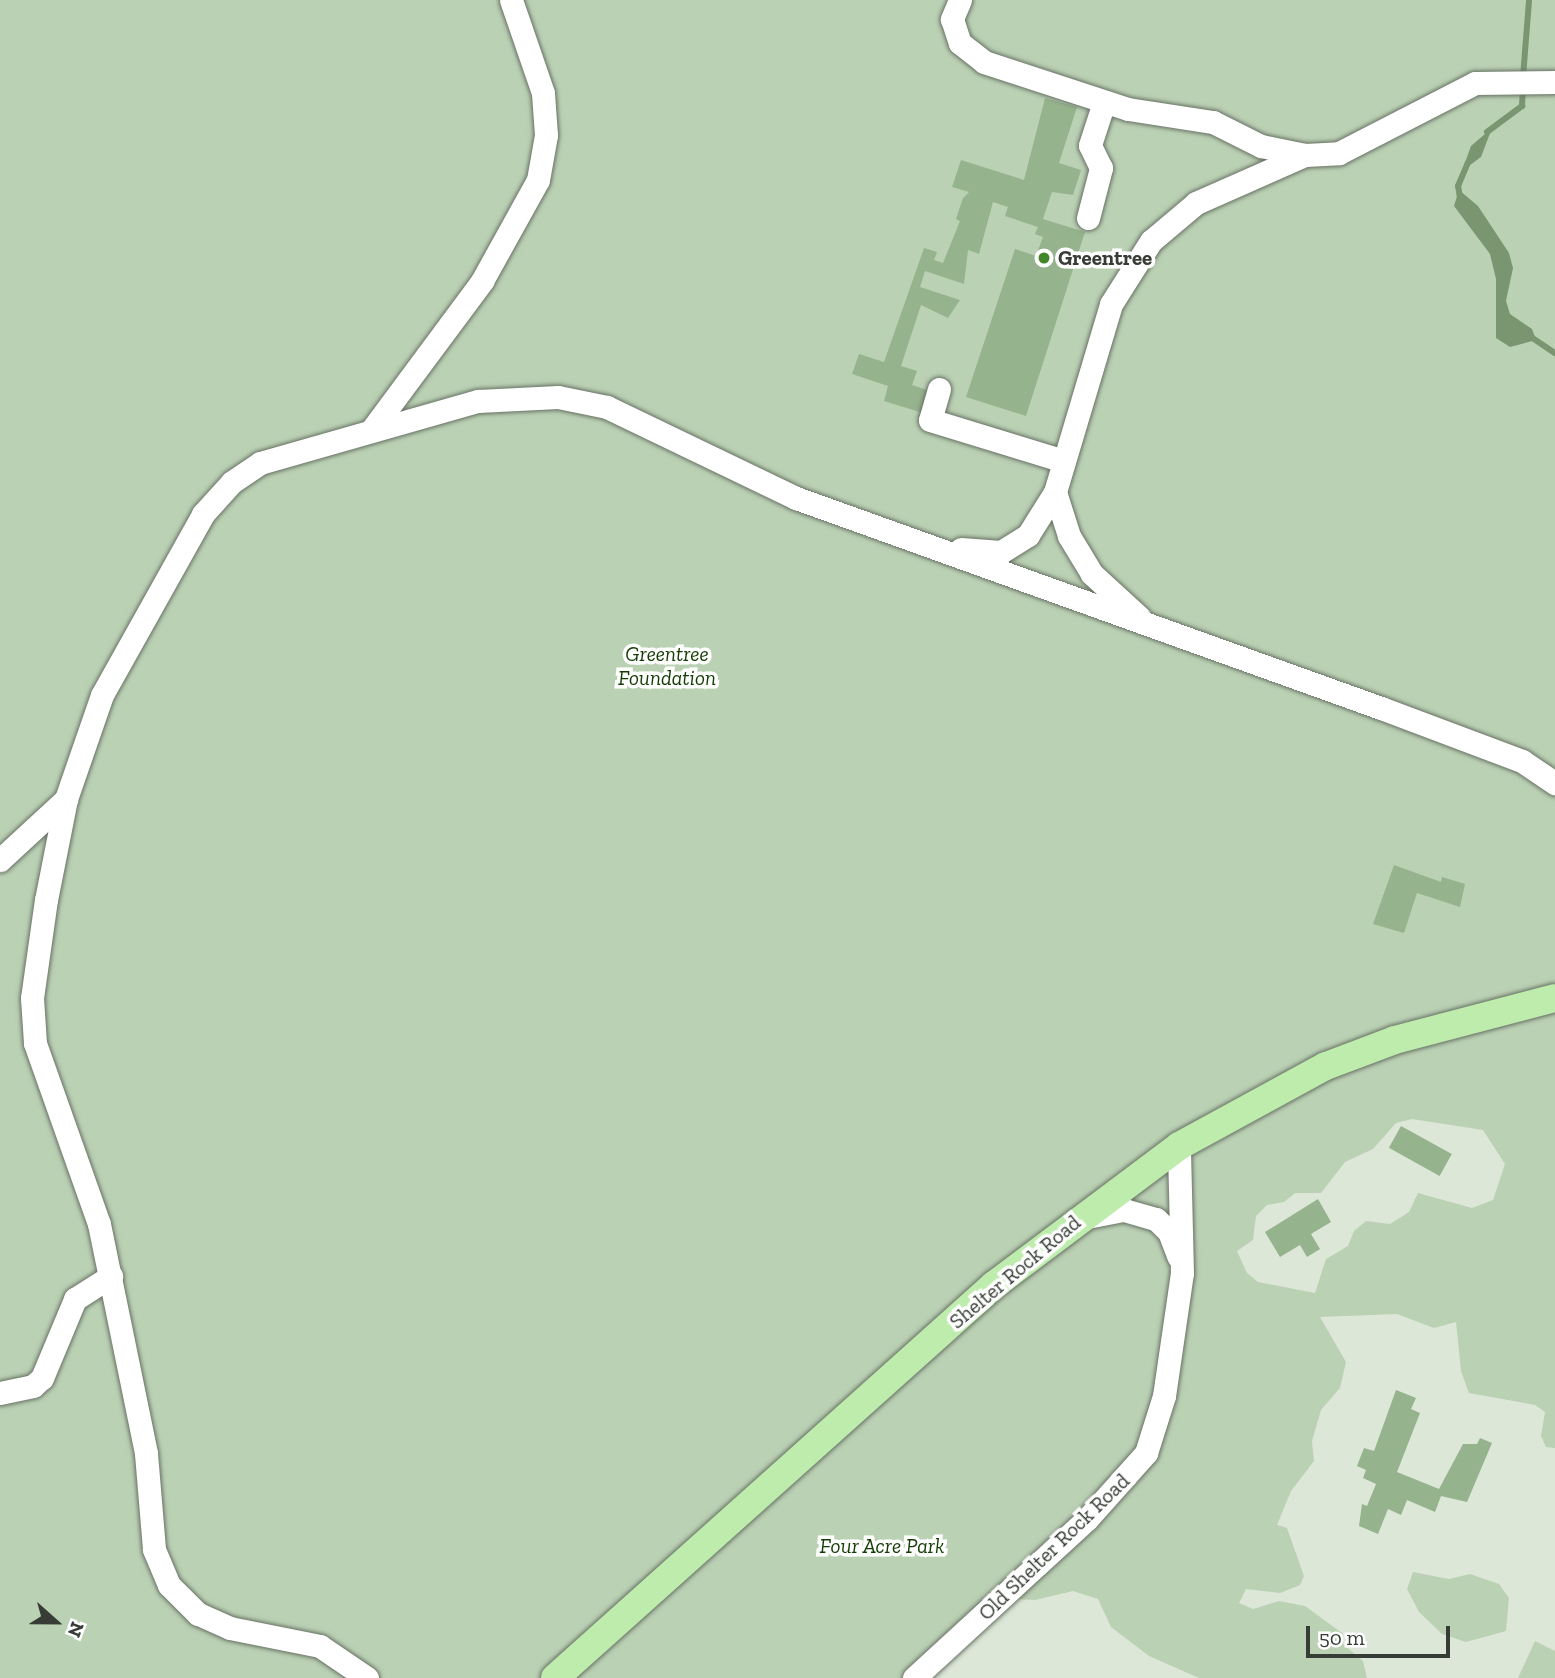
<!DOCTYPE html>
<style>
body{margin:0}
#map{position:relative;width:1555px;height:1678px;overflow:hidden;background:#dce7d8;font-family:"Zilla Slab",serif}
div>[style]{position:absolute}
.green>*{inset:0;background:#bbd1b4}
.water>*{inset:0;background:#799670}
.stream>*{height:6px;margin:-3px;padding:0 3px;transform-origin:3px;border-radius:3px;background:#799670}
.building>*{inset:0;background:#95b38c;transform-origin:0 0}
.roads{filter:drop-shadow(0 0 2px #687265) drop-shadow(0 0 2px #687265)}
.minor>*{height:23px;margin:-11.5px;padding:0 11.5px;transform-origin:11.5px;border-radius:11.5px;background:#fff}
.major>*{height:28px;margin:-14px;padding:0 14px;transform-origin:14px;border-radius:14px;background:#bdecad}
.dots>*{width:19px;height:19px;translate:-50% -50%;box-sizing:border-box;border:4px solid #fff;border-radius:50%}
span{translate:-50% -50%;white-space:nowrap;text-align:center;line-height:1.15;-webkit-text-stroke:7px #fff;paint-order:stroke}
.poi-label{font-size:21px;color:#373c36;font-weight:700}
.left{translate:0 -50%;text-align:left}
.park-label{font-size:21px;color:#133c02;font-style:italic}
.street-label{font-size:21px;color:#373c36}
.north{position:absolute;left:21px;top:1587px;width:70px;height:70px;-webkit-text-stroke:5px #fff;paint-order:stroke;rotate:111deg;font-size:19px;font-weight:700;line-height:28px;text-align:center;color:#373c36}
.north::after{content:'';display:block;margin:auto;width:24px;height:32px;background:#373c36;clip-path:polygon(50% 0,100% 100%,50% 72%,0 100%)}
.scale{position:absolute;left:1306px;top:1626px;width:144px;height:32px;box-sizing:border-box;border:4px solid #373c36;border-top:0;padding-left:9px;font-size:21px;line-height:24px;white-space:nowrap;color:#373c36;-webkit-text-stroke:5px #fff;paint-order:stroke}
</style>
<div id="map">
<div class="green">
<i style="clip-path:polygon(evenodd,0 0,1555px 0,1555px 1448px,1546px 1447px,1541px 1436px,1545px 1412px,1535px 1405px,1469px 1393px,1461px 1371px,1456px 1322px,1434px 1328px,1397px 1314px,1320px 1317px,1346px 1362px,1340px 1388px,1321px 1410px,1312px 1441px,1314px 1461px,1291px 1491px,1277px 1525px,1287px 1528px,1304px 1576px,1300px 1585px,1280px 1593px,1246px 1589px,1239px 1603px,1253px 1609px,1279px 1601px,1305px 1606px,1342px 1633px,1343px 1644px,1363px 1661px,1367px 1678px,1199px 1678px,1149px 1656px,1111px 1627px,1098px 1599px,1073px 1591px,1035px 1600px,1001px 1598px,914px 1678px,0 1678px,0 0,1412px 1119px,1483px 1130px,1505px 1164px,1493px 1200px,1472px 1208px,1418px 1193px,1409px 1212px,1390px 1224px,1366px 1221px,1354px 1231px,1348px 1246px,1326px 1259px,1315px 1293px,1258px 1282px,1247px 1273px,1237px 1251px,1253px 1240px,1256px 1216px,1267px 1205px,1284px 1202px,1295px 1193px,1321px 1193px,1345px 1162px,1373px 1149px,1396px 1123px,1412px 1119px)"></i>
<i style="clip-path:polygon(1413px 1572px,1449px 1579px,1470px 1574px,1499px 1584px,1509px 1598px,1506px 1631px,1466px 1642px,1442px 1634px,1419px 1612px,1407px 1589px)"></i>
<i style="clip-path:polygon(1535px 1641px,1555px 1651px,1555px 1678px,1518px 1678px)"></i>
</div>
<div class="water">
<i style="clip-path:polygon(1492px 128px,1481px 157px,1462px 171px,1471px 146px)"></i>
<i style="clip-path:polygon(1459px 190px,1478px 206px,1509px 253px,1513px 268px,1506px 301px,1510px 314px,1532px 329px,1536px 340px,1510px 347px,1496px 338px,1496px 279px,1490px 254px,1454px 206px)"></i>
</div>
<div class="stream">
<i style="left:1523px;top:77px;width:77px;rotate:-85.5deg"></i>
<i style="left:1487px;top:132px;width:44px;rotate:-36.6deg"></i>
<i style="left:1522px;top:106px;width:18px;rotate:-87deg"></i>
<i style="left:1460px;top:198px;width:12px;rotate:-99deg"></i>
<i style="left:1458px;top:186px;width:26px;rotate:-67deg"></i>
<i style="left:1531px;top:337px;width:29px;rotate:34deg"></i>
</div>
<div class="building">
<i style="clip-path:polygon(1045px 98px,1077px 107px,1059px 163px,1081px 170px,1073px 195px,1052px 192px,1043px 219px,1085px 232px,1026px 416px,966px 397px,1015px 249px,1036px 256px,1043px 237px,1035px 234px,1038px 227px,1005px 216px,1008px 207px,993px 202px,979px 254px,968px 250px,964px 284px,925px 271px,920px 287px,960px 300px,948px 318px,921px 305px,901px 366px,917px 371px,912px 385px,930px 391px,923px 413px,884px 401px,888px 386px,852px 374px,859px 354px,884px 362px,924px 248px,937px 252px,934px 260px,943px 263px,960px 221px,956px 219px,963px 198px,969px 192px,952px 187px,961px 160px,1024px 180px)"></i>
<i style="clip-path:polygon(1394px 865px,1441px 882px,1442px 877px,1465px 884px,1460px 907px,1417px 893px,1404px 933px,1373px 924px)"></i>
<i style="left:1401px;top:1126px;width:58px;height:25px;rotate:29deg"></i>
<i style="clip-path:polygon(1318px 1199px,1331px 1222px,1311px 1234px,1320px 1249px,1307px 1257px,1300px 1245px,1280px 1257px,1265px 1232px)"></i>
<i style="clip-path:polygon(1396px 1390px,1416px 1398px,1411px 1409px,1420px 1413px,1397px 1472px,1439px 1489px,1463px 1444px,1477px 1444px,1480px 1438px,1492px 1443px,1467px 1502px,1441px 1496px,1435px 1512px,1407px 1500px,1401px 1515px,1388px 1509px,1378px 1534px,1359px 1526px,1362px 1504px,1367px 1506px,1376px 1484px,1363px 1478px,1366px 1470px,1357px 1466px,1364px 1448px,1374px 1451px)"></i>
</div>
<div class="roads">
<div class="minor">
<i style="left:960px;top:0;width:21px;rotate:113deg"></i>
<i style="left:952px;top:19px;width:25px;rotate:72deg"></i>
<i style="left:960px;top:43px;width:31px;rotate:38deg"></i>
<i style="left:984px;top:62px;width:151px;rotate:18.1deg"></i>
<i style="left:1128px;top:109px;width:86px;rotate:8.7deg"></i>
<i style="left:1213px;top:122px;width:54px;rotate:26.6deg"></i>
<i style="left:1261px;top:146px;width:45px;rotate:11.6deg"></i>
<i style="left:1305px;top:155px;width:34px;rotate:-3deg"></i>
<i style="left:1339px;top:153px;width:153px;rotate:-27.2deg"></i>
<i style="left:1475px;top:83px;width:80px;rotate:-0.7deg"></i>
<i style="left:1088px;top:218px;width:52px;rotate:-75.4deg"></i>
<i style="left:1101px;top:168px;width:25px;rotate:-116deg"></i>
<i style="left:1090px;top:145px;width:45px;rotate:-72deg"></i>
<i style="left:939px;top:389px;width:32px;rotate:106deg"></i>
<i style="left:930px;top:420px;width:140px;rotate:17deg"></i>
<i style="left:373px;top:428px;width:183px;rotate:-53.4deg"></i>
<i style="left:482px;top:281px;width:115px;rotate:-61deg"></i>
<i style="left:538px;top:180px;width:46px;rotate:-79.9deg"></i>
<i style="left:546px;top:135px;width:42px;rotate:-94.1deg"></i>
<i style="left:543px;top:93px;width:98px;rotate:-109deg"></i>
<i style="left:1055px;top:492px;width:46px;rotate:72.3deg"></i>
<i style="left:1069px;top:536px;width:44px;rotate:58.8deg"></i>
<i style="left:1092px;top:574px;width:64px;rotate:42.5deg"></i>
<i style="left:961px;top:549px;width:40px;rotate:4.3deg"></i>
<i style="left:1001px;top:552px;width:32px;rotate:-32deg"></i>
<i style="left:1028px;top:535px;width:51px;rotate:-57.9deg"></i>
<i style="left:1055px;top:492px;width:196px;rotate:-73.4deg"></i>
<i style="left:1111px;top:304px;width:75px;rotate:-57.6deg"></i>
<i style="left:1151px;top:241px;width:59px;rotate:-40.2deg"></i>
<i style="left:1196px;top:203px;width:119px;rotate:-23.8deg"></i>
<i style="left:0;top:860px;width:90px;rotate:-42.7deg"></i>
<i style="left:1087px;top:1217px;width:38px;rotate:-11deg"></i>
<i style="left:1124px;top:1210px;width:33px;rotate:16deg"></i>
<i style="left:1156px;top:1219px;width:18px;rotate:45deg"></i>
<i style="left:1169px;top:1232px;width:26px;rotate:69deg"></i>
<i style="left:0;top:1393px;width:34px;rotate:-12deg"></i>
<i style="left:33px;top:1386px;width:12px;rotate:-42deg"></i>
<i style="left:42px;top:1378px;width:86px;rotate:-67.3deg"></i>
<i style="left:75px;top:1299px;width:43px;rotate:-32.6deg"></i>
<i style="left:367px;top:1678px;width:57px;rotate:-145.8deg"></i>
<i style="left:320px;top:1646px;width:92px;rotate:-168.7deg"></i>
<i style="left:230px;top:1628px;width:35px;rotate:-156deg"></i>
<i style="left:198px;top:1614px;width:41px;rotate:-135deg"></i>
<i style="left:169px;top:1585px;width:39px;rotate:-113deg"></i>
<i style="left:154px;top:1549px;width:96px;rotate:-94.8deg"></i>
<i style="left:146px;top:1453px;width:234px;rotate:-101.6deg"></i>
<i style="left:99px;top:1224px;width:192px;rotate:-109.5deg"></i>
<i style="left:35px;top:1043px;width:45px;rotate:-93.8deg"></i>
<i style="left:32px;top:998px;width:99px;rotate:-81.9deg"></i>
<i style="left:46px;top:900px;width:103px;rotate:-78.8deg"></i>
<i style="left:66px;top:799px;width:110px;rotate:-70.9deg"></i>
<i style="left:102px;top:695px;width:207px;rotate:-60.8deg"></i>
<i style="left:203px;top:514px;width:43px;rotate:-47.8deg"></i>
<i style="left:232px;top:482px;width:34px;rotate:-34deg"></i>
<i style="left:260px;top:463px;width:227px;rotate:-15.9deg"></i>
<i style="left:478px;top:401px;width:80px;rotate:-2.9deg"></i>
<i style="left:558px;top:397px;width:50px;rotate:11.5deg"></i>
<i style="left:607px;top:407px;width:210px;rotate:25.7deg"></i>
<i style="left:796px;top:498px;width:622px;rotate:19.75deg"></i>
<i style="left:1381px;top:708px;width:151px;rotate:20.6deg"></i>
<i style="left:1522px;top:761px;width:40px;rotate:34deg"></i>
<i style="left:914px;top:1678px;width:235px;rotate:-42.6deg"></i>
<i style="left:1087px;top:1519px;width:89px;rotate:-48.2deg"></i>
<i style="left:1146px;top:1453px;width:60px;rotate:-72.5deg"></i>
<i style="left:1164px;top:1396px;width:124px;rotate:-81.7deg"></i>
<i style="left:1182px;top:1273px;width:127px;rotate:-91.4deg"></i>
</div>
<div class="major">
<i style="left:555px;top:1678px;width:589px;rotate:-41.84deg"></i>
<i style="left:994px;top:1285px;width:231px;rotate:-36.9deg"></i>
<i style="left:1179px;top:1146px;width:167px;rotate:-28.6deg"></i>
<i style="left:1326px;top:1066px;width:74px;rotate:-20.6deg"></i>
<i style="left:1395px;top:1040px;width:165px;rotate:-14.7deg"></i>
</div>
</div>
<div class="dots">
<i style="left:1044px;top:258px;background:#43872a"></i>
</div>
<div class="poi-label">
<span class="left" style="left:1058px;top:258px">Greentree</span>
</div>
<div class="park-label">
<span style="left:667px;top:666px">Greentree<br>Foundation</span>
<span style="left:882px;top:1546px">Four Acre Park</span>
</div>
<div class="street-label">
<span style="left:1015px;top:1272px;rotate:-40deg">Shelter Rock Road</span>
<span style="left:1054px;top:1547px;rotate:-44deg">Old Shelter Rock Road</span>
</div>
<div class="north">N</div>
<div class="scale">50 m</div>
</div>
